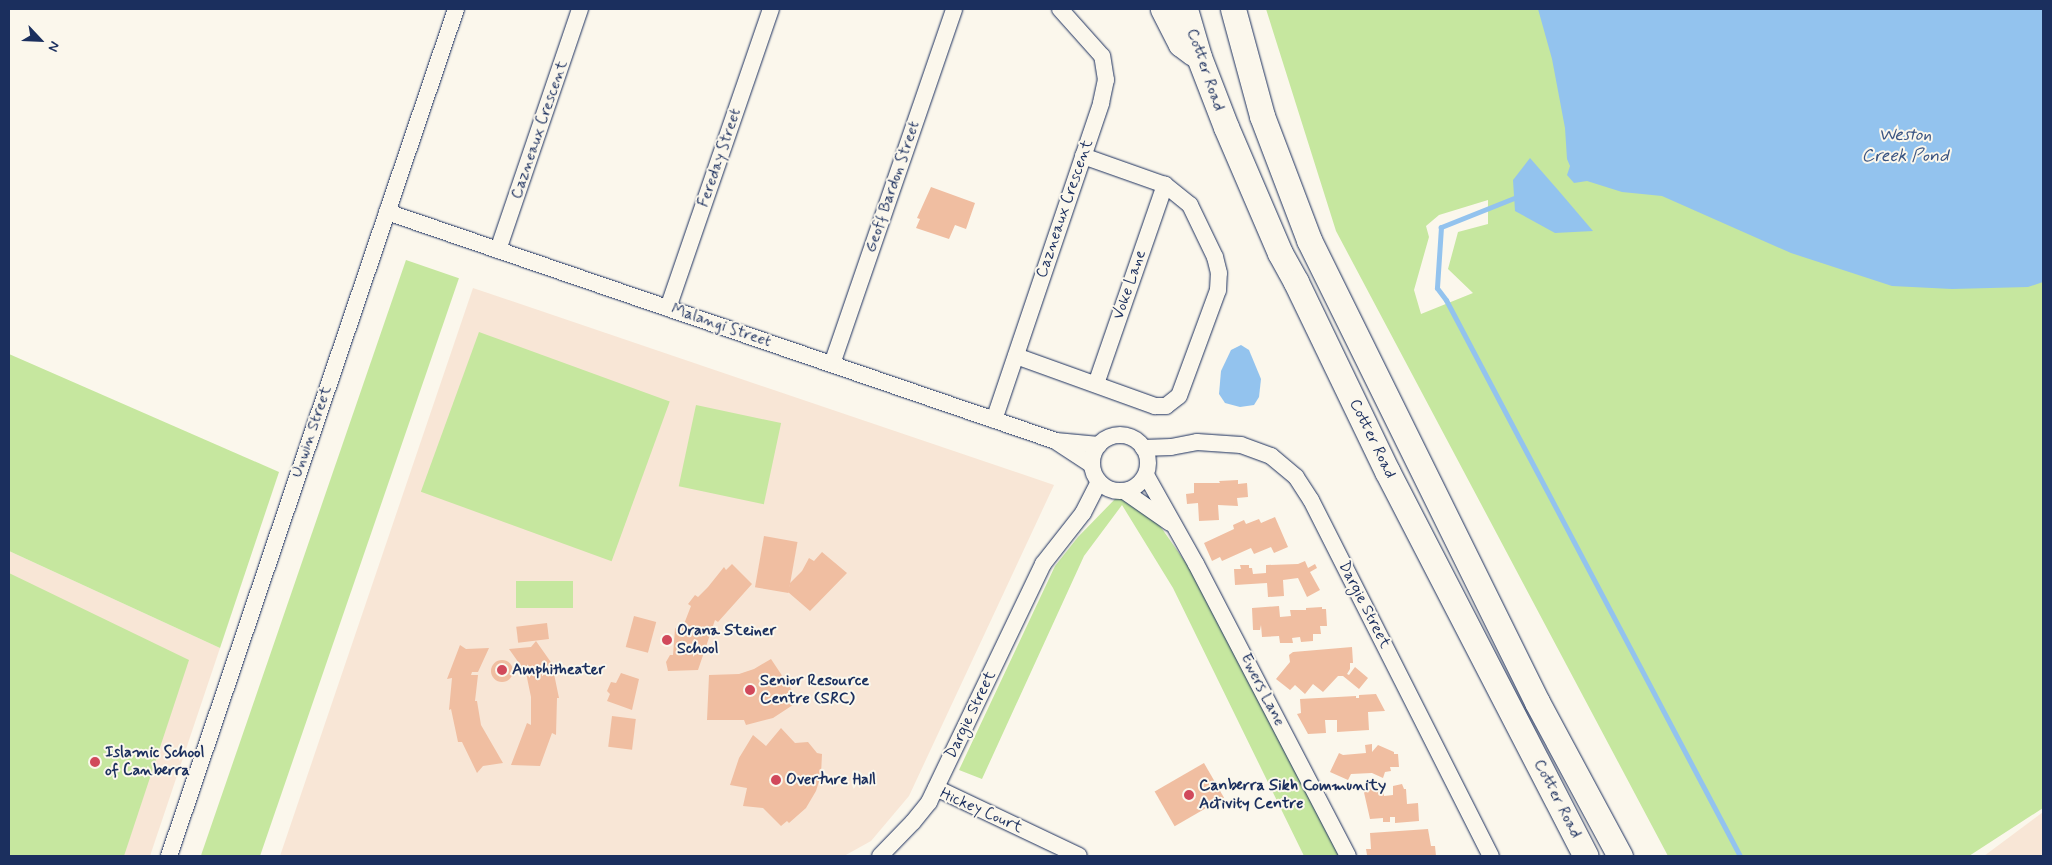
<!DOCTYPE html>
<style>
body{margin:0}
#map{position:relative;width:2052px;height:865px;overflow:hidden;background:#fbf7ec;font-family:Mynerve,sans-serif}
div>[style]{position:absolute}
.built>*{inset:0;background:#f8e6d6}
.green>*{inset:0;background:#c6e79f;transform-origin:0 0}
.water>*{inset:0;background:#93c3ee}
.stream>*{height:5px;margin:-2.5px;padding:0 2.5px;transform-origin:2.5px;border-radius:2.5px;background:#93c3ee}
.building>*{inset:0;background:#f0bea1;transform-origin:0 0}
.round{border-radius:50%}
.roads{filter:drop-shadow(0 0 1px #1b2f5e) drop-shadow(0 0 1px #1b2f5e)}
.street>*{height:16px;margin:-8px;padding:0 8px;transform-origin:8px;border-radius:8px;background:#fbf7ec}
.street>.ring{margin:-8px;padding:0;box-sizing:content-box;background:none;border:16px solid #fbf7ec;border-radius:50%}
.primary>*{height:25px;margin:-12.5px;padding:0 12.5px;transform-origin:12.5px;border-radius:12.5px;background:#fbf7ec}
.dots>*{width:14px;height:14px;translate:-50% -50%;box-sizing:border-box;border:2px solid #fbf7ec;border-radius:50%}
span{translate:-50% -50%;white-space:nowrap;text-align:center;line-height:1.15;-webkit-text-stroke:4px #fbf7ec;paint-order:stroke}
.street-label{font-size:16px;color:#1b2f5e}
.poi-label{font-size:16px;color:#1b2f5e;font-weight:700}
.left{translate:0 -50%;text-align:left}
.water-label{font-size:18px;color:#395482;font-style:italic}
.frame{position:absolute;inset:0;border:10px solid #1b2f5e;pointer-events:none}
.north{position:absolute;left:15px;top:15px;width:50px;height:50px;-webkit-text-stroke:4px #fbf7ec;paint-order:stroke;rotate:115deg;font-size:14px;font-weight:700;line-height:20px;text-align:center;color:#1b2f5e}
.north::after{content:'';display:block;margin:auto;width:18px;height:22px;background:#1b2f5e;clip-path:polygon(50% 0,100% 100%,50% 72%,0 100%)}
</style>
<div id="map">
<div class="built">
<i style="clip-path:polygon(473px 288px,1054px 485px,909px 796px,871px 841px,844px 856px,280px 856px)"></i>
<i style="clip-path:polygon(9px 551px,220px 648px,150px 856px,9px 856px)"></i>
<i style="clip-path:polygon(2043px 812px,2043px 856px,1984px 856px)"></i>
</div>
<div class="green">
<i style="clip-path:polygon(evenodd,1266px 9px,2043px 9px,2043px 808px,1969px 856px,1668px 856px,1336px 231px,1266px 9px,1488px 200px,1488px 224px,1458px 232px,1448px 269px,1473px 293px,1421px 314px,1414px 290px,1429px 237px,1426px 226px,1439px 215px,1488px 200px)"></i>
<i style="left:406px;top:260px;width:56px;height:629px;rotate:19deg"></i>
<i style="left:479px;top:332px;width:203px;height:170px;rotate:20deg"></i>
<i style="clip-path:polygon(9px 354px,279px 472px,220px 648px,9px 551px)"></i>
<i style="left:696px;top:405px;width:87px;height:83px;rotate:12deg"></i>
<i style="clip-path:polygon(1116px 498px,1132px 501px,1158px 523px,1193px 573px,1339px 856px,1304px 856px,1173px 588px,1122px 505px,1084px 556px,982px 779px,959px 770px,1055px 566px,1078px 537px)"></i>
<i style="clip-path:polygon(9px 573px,189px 660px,124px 856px,9px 856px)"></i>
<i style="left:516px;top:581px;width:57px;height:27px"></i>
</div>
<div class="water">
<i style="clip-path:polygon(1538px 9px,2043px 9px,2043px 282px,2028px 287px,1952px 289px,1892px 286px,1791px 253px,1662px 196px,1622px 192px,1587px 181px,1574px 183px,1567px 175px,1570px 166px,1567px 159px,1565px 128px,1552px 59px)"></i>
<i style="clip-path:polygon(1530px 158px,1558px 190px,1593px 231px,1555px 233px,1515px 211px,1513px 180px)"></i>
<i style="clip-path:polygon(1241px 345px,1249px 350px,1261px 379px,1259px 397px,1254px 405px,1240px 407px,1225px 403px,1219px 394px,1221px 371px,1231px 350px)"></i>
</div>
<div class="stream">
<i style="left:1514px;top:198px;width:79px;rotate:158.3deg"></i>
<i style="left:1441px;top:227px;width:61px;rotate:93.8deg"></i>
<i style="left:1437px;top:288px;width:15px;rotate:53deg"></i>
<i style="left:1446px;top:300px;width:629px;rotate:62.13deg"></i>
</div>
<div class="building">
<i style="clip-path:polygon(931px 187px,975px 203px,966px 229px,955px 225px,949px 239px,916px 228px,920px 219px,917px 218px)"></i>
<i style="clip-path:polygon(1238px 480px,1238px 484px,1247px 483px,1248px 497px,1237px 498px,1238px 506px,1218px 505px,1219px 520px,1199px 521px,1198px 503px,1187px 504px,1186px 494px,1194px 493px,1194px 483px,1220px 483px,1219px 481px)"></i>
<i style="clip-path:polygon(1275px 517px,1288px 547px,1274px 553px,1271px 547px,1254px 554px,1251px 548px,1222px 561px,1220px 557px,1212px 561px,1204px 543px,1234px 529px,1233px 525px,1244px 520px,1246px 524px,1259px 519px,1261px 523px)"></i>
<i style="left:764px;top:536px;width:34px;height:52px;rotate:10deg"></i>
<i style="clip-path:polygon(822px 552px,847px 573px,810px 611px,788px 592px,790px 583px,802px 571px,809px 558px,814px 561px)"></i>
<i style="clip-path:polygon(1305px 561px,1308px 568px,1315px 564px,1317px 568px,1310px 572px,1320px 590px,1307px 597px,1298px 578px,1283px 580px,1284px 596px,1268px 597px,1267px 583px,1235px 585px,1234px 569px,1241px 569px,1240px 565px,1249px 565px,1249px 568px,1252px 568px,1253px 574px,1266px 573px,1266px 565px,1298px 564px)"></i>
<i style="clip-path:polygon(732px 564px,752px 584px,718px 622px,715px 620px,698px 670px,668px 671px,666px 662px,670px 655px,673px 655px,675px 629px,680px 623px,684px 624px,691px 606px,688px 604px,695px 595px,698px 597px,708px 587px,724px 567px,726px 570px)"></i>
<i style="clip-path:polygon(1279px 606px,1280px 617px,1291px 616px,1290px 610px,1306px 610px,1306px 608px,1322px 607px,1322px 609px,1326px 609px,1327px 626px,1320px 626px,1321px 634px,1313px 634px,1313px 641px,1301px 642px,1300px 637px,1292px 638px,1293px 643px,1280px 643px,1279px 636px,1262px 637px,1261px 625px,1260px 630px,1253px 630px,1252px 608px)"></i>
<i style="left:634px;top:616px;width:23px;height:32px;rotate:15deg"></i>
<i style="left:547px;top:623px;width:16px;height:31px;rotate:83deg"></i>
<i style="clip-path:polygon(536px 641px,555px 668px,553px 669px,559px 698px,557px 698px,556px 735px,552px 733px,540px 766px,511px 765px,527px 723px,531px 725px,531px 697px,526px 673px,509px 649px,531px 647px)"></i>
<i style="clip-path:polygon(460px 645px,466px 649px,489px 648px,478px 672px,472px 672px,471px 675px,478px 675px,475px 701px,477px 701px,481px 725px,503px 763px,483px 766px,477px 773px,462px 742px,458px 742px,451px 709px,449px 710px,452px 678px,447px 679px)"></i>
<i style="clip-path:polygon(1352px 647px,1353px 663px,1350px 663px,1350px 669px,1347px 674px,1349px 675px,1355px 667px,1368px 678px,1359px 689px,1343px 676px,1338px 676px,1323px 692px,1313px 684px,1305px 694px,1295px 685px,1290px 690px,1276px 679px,1290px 662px,1289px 655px,1293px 652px)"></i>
<i style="clip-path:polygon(771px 659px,799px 701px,773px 718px,746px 725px,744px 720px,707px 720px,709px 675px,739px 674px,754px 669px)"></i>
<i class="round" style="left:491px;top:660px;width:22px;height:22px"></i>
<i style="clip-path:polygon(621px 673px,639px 679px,632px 710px,607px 701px,610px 694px,607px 691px,611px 682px,616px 683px)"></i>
<i style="clip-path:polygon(1376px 694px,1385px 711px,1368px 712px,1369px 730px,1337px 732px,1337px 720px,1325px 720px,1326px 733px,1308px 734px,1297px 714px,1301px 713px,1300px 699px,1356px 696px,1356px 698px,1359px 698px,1359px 695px)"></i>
<i style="left:612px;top:716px;width:24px;height:31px;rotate:7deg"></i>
<i style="clip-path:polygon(781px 728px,795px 743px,808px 742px,817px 753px,822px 754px,821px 775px,816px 791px,806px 808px,789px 823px,787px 821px,781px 826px,763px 808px,743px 806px,747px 788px,730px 785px,739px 758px,753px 735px,766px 746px)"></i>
<i style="clip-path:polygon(1372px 744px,1372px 752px,1378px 745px,1394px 752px,1394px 754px,1398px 754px,1399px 767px,1390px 767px,1391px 771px,1385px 772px,1383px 778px,1372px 773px,1351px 774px,1348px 780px,1330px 772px,1339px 753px,1343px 755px,1366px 753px,1365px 745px)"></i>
<i style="left:1204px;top:763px;width:40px;height:57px;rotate:60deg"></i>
<i style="clip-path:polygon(1402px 784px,1404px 789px,1406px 789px,1407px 804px,1418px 803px,1419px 821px,1395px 823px,1395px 817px,1390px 817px,1390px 822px,1383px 822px,1383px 818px,1370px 819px,1363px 788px,1384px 787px,1384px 796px,1393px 795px,1393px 786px)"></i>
<i style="clip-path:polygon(1428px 829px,1431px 846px,1435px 846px,1436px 856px,1367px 855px,1366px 849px,1371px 849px,1370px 833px)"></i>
</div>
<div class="roads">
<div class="street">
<i style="left:387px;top:212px;width:707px;rotate:18.9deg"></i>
<i style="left:1056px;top:441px;width:43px;rotate:5.3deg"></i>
<i style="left:498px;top:250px;width:255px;rotate:-71.2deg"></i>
<i style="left:668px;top:308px;width:316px;rotate:-71deg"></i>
<i style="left:1016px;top:356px;width:148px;rotate:19.8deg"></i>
<i style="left:1155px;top:406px;width:11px"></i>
<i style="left:1166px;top:406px;width:16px;rotate:-38deg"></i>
<i style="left:1179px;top:396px;width:113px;rotate:-69.8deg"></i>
<i style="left:1218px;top:290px;width:17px;rotate:-87deg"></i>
<i style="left:1219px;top:273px;width:16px;rotate:-104deg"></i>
<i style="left:1215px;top:257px;width:58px;rotate:-115.7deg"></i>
<i style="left:1190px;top:205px;width:32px;rotate:-141deg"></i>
<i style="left:1165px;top:185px;width:87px;rotate:-160.5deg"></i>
<i style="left:832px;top:364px;width:375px;rotate:-71deg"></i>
<i style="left:1096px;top:384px;width:211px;rotate:-70.9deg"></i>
<i style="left:994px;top:420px;width:335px;rotate:-71.3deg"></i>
<i style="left:1101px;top:103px;width:24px;rotate:-78deg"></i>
<i style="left:1106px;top:80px;width:24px;rotate:-99deg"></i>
<i style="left:1102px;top:56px;width:63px;rotate:-131.8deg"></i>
<i class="ring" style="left:1092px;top:435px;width:40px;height:40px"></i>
<i style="left:1057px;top:442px;width:42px;rotate:33.3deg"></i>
<i style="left:1143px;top:448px;width:28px;rotate:-2deg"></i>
<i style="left:1171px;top:447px;width:26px;rotate:-11deg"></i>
<i style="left:1197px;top:442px;width:44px;rotate:3.9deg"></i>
<i style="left:1241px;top:445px;width:32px;rotate:20deg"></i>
<i style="left:1271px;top:456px;width:33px;rotate:40deg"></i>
<i style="left:1296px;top:477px;width:27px;rotate:57deg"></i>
<i style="left:1311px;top:500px;width:399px;rotate:63.2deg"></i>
<i style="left:1146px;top:475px;width:102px;rotate:60.7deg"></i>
<i style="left:1196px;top:564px;width:329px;rotate:62.5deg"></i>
<i style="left:1124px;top:491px;width:56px;rotate:34.8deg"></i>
<i style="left:936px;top:788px;width:158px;rotate:25.4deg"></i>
<i style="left:169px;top:856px;width:894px;rotate:-71.28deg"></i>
<i style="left:880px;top:856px;width:47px;rotate:-45.9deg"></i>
<i style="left:913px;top:822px;width:26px;rotate:-51deg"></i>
<i style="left:929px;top:802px;width:264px;rotate:-64.4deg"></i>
<i style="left:1043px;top:564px;width:65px;rotate:-51.9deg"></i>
<i style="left:1083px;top:513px;width:35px;rotate:-63deg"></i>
</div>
<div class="primary">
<i style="left:1163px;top:9px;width:39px;rotate:63deg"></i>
<i style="left:1181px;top:44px;width:15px;rotate:37deg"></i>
<i style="left:1185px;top:9px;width:50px;rotate:73.7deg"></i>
<i style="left:1199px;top:57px;width:75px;rotate:68.9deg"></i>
<i style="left:1226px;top:127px;width:137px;rotate:66.8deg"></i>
<i style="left:1280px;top:253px;width:33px;rotate:61deg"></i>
<i style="left:1296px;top:282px;width:210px;rotate:64.3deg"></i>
<i style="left:1387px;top:471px;width:433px;rotate:62.7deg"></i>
<i style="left:1233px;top:9px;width:111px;rotate:74.8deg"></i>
<i style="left:1262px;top:116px;width:133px;rotate:69.2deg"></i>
<i style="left:1309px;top:240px;width:515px;rotate:63.73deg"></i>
<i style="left:1537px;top:702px;width:175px;rotate:61.7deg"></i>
</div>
</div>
<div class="dots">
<i style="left:667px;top:640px;background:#d1495b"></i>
<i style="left:502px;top:670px;background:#d1495b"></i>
<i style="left:750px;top:690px;background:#d1495b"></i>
<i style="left:95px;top:762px;background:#d1495b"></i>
<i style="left:776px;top:780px;background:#d1495b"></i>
<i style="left:1189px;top:795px;background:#d1495b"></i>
</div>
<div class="street-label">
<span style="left:1205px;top:70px;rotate:71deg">Cotter Road</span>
<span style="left:540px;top:130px;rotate:-71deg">Cazneaux Crescent</span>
<span style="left:720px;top:158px;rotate:-71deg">Fereday Street</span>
<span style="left:893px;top:187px;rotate:-71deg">Geoff Bardon Street</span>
<span style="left:1065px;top:209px;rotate:-71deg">Cazneaux Crescent</span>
<span style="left:1130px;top:285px;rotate:-71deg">Voke Lane</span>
<span style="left:721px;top:326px;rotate:19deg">Malangi Street</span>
<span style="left:312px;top:432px;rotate:-71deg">Unwin Street</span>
<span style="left:1372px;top:439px;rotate:64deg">Cotter Road</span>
<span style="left:1364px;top:605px;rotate:63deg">Dargie Street</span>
<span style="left:1262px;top:690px;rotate:63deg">Ewers Lane</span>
<span style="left:971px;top:715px;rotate:-64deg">Dargie Street</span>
<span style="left:1557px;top:799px;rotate:63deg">Cotter Road</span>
<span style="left:981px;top:811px;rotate:24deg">Hickey Court</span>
</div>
<div class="poi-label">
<span class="left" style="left:677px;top:640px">Orana Steiner<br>School</span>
<span class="left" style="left:512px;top:670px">Amphitheater</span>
<span class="left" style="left:760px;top:690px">Senior Resource<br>Centre (SRC)</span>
<span class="left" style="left:105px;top:762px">Islamic School<br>of Canberra</span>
<span class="left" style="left:786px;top:780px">Overture Hall</span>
<span class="left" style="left:1199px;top:795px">Canberra Sikh Community<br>Activity Centre</span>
</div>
<div class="water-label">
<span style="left:1905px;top:146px">Weston<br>Creek Pond</span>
</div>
<div class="frame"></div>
<div class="north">N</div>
</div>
